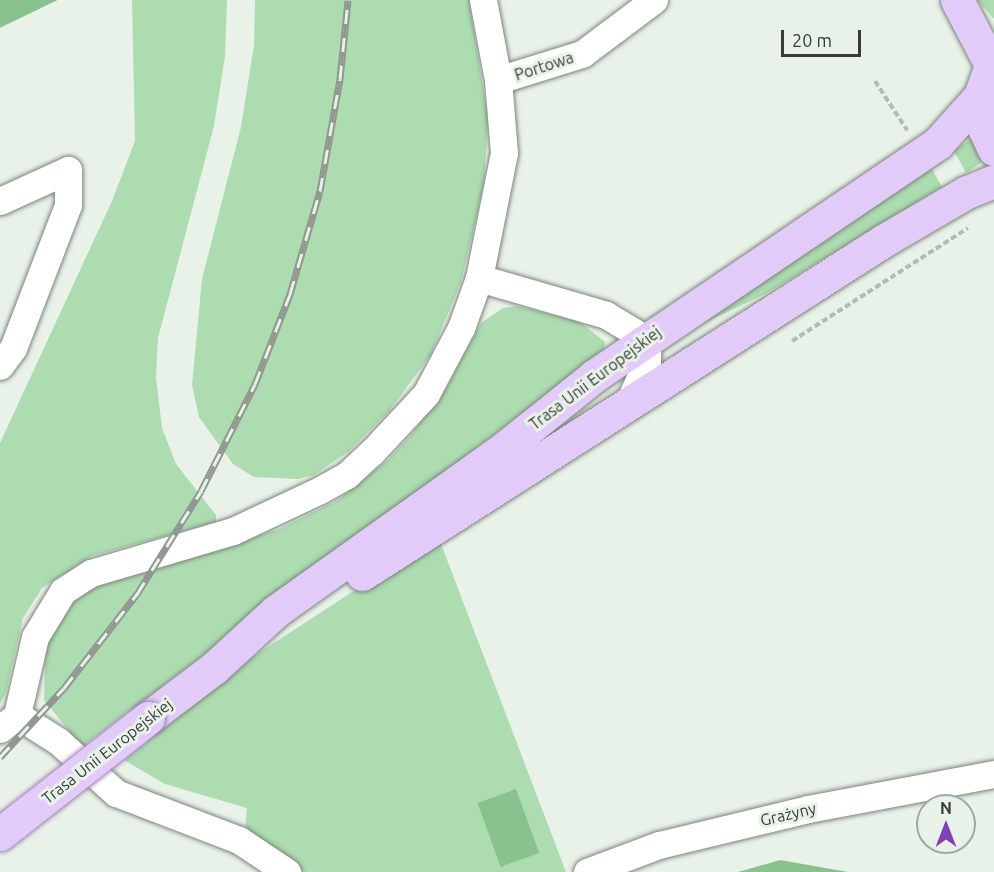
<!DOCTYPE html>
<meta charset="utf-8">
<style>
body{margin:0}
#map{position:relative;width:994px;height:872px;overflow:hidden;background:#e9f2e9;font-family:Ubuntu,sans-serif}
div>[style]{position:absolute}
.green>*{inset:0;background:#addcb0}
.water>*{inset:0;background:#8ac28f;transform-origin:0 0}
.pier>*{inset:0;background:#e9f2e9}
.path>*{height:4px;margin-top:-2px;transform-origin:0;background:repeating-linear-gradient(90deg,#b3bbb3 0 6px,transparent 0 9px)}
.roads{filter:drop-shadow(0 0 2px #7c847c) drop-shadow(0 0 2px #7c847c)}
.minor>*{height:27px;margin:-13.5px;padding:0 13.5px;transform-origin:13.5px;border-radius:13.5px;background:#fff}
.major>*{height:33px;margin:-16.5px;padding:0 16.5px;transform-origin:16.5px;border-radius:16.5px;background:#e2cbf9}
.rail>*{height:7px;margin-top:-3.5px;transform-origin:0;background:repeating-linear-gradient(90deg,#e9f2e9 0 14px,#919791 0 28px);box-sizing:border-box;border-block:2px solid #919791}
.bridges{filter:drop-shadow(0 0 2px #9a82b3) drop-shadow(0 0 2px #9a82b3)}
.major-bridge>*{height:33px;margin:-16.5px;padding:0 16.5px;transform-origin:16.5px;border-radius:16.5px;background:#e2cbf9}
span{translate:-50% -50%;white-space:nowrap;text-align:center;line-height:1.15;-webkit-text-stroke:6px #e9f2e9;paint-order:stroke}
.street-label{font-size:16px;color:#383c38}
.north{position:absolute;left:916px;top:794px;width:60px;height:60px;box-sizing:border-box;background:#e9f2e9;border:2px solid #a2a9a2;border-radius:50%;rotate:0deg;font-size:16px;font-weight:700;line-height:24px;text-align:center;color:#383c38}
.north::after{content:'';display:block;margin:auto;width:21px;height:27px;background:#8140b5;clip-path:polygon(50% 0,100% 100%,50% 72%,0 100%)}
.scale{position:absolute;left:781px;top:30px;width:80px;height:27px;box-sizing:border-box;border:3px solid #383c38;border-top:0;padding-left:8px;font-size:18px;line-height:21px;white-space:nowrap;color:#383c38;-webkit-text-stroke:4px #e9f2e9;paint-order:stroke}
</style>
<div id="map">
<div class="green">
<i style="clip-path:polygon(132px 0,227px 0,225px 56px,214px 126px,158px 338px,156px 377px,162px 428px,176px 464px,216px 515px,216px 522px,92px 556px,42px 588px,23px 618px,6px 692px,0 704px,0 443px,112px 201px,135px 141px)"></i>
<i style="clip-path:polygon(255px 0,469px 0,488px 119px,484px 184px,461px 282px,431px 354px,390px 410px,349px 451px,314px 475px,298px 479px,254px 477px,233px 464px,199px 417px,192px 385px,202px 279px,241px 127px,254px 45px)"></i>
<i style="clip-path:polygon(977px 0,994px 0,994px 19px)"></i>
<i style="clip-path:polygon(972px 138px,982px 162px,966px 173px,954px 151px)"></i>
<i style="clip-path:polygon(932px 169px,942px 187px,767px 293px,694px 328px,736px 296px)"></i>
<i style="clip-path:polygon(517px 306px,580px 322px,605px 342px,604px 351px,82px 747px,44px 700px,46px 638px,58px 615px,84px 589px,277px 530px,336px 501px,386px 462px,410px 436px,445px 390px,481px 323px,503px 308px)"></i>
<i style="clip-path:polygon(438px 536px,566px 872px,304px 872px,245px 831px,247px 808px,165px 784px,124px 760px,257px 654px)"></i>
</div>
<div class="water">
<i style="clip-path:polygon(0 0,58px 0,0 28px)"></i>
<i style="left:516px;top:789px;width:68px;height:41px;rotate:70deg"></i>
<i style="clip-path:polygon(780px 860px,848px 872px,738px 872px)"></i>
</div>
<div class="pier">
<i style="clip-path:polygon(58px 0,61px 0,0 31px,0 28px)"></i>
</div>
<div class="path">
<i style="left:875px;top:81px;width:59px;rotate:56.9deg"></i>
<i style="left:792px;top:341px;width:209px;rotate:-32.7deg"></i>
</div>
<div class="roads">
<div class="minor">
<i style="left:498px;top:80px;width:88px;rotate:-17.2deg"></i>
<i style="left:582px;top:54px;width:90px;rotate:-36.9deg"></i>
<i style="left:0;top:201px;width:75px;rotate:-24.5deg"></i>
<i style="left:68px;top:170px;width:35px;rotate:90deg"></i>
<i style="left:68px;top:205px;width:153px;rotate:111deg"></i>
<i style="left:13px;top:348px;width:22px;rotate:126deg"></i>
<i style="left:479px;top:278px;width:132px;rotate:16.2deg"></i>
<i style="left:606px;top:315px;width:33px;rotate:31deg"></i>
<i style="left:634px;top:332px;width:25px;rotate:58deg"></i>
<i style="left:647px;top:353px;width:9px;rotate:90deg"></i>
<i style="left:647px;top:362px;width:44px;rotate:114.2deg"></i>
<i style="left:17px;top:715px;width:49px;rotate:32.4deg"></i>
<i style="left:58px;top:741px;width:78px;rotate:41.9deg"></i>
<i style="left:116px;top:793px;width:132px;rotate:20.9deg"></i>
<i style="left:239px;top:840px;width:58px;rotate:33.7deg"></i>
<i style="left:0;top:729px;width:22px;rotate:-39deg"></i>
<i style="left:17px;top:715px;width:80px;rotate:-77deg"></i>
<i style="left:35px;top:637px;width:54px;rotate:-58.7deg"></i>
<i style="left:63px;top:591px;width:33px;rotate:-33deg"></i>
<i style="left:91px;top:573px;width:148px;rotate:-16.5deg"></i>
<i style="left:233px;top:531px;width:96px;rotate:-25.2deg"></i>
<i style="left:320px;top:490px;width:31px;rotate:-29deg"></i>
<i style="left:347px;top:475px;width:33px;rotate:-43deg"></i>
<i style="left:371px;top:453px;width:81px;rotate:-47deg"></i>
<i style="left:426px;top:394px;width:75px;rotate:-62.1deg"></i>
<i style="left:461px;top:328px;width:53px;rotate:-70.2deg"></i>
<i style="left:479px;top:278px;width:127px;rotate:-78.7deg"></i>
<i style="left:504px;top:153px;width:73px;rotate:-94.7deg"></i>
<i style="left:498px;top:80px;width:81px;rotate:-100.6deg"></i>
<i style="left:587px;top:872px;width:77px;rotate:-20.6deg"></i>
<i style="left:659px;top:845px;width:153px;rotate:-13.6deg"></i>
<i style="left:808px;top:809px;width:189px;rotate:-10.7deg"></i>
</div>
<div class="major">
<i style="left:957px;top:0;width:71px;rotate:62.4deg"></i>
<i style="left:994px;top:57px;width:41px;rotate:109.7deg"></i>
<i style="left:980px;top:96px;width:34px;rotate:82deg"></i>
<i style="left:985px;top:130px;width:21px;rotate:65deg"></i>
<i style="left:362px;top:574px;width:618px;rotate:-32.58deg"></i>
<i style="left:883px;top:241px;width:97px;rotate:-30.3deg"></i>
<i style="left:967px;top:192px;width:29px;rotate:-22deg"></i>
<i style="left:148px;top:718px;width:83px;rotate:-37.1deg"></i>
<i style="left:214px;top:668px;width:84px;rotate:-42.6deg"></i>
<i style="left:276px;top:611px;width:279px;rotate:-35.5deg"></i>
<i style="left:503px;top:449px;width:117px;rotate:-38.7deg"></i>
<i style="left:594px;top:376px;width:415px;rotate:-34.1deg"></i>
<i style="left:938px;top:143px;width:63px;rotate:-48.2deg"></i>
</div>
</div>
<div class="rail">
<i style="left:0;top:757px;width:94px;rotate:-47.2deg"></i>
<i style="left:64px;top:688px;width:119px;rotate:-52.2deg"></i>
<i style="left:137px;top:594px;width:121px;rotate:-58.1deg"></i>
<i style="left:201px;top:491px;width:120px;rotate:-63.2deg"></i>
<i style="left:255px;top:384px;width:97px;rotate:-68.7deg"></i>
<i style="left:290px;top:294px;width:107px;rotate:-73.8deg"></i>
<i style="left:320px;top:191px;width:114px;rotate:-79.9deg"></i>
<i style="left:340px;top:79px;width:79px;rotate:-84.2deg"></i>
</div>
<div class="bridges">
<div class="major-bridge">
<i style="left:0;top:834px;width:188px;rotate:-38.1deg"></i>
</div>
</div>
<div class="street-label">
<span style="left:544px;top:66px;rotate:-18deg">Portowa</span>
<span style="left:595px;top:378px;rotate:-37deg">Trasa Unii Europejskiej</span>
<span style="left:107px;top:751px;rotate:-38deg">Trasa Unii Europejskiej</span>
<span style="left:788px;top:814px;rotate:-13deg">Grażyny</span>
</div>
<div class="north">N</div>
<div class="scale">20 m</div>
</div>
